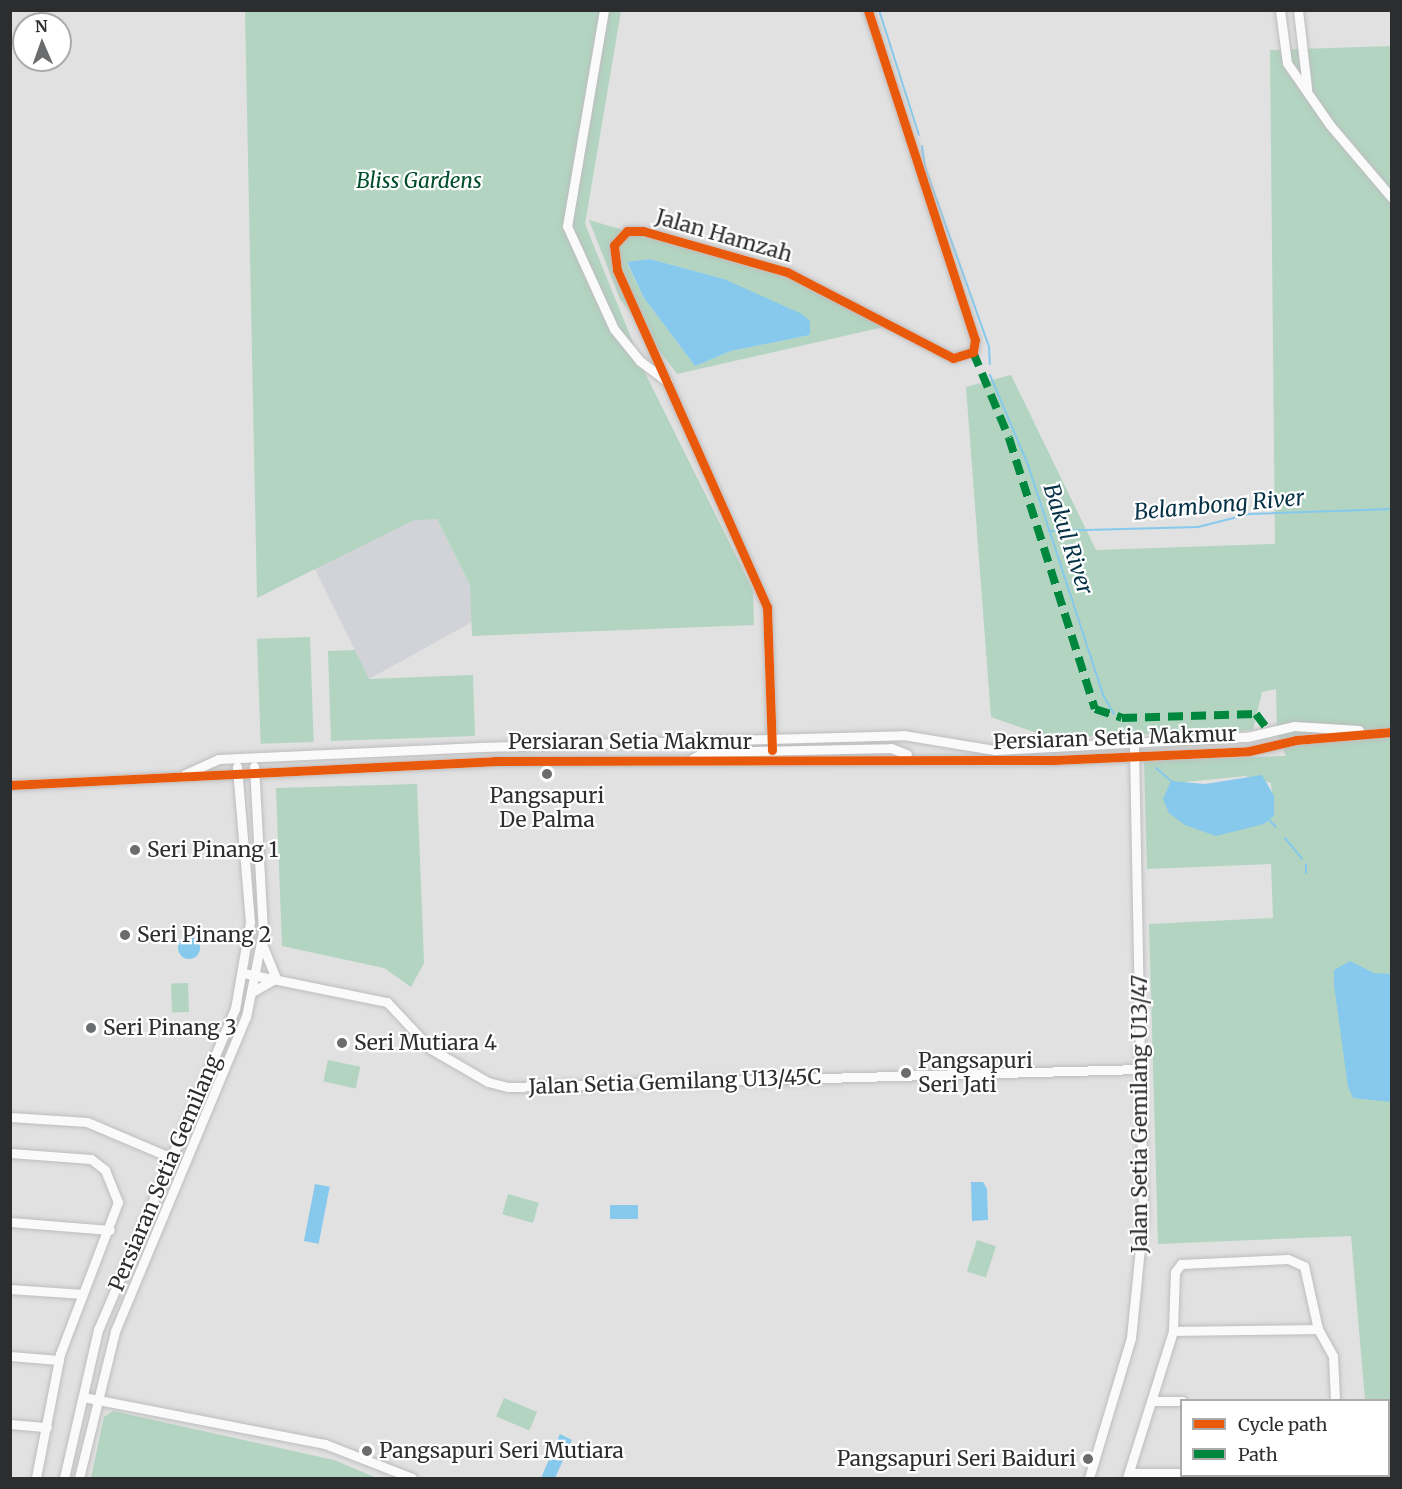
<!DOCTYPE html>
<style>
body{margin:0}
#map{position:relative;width:1402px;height:1489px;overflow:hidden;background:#e1e1e2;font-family:Merriweather,serif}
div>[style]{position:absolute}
.built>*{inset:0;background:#d1d3d9}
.green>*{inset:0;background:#b2d4c0;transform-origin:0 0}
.water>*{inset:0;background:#86c9ec;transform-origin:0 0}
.round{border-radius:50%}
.stream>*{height:2px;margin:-1px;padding:0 1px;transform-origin:1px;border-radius:1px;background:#86c9ec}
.roads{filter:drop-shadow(0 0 2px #bdbdbe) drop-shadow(0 0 2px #bdbdbe)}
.minor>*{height:9px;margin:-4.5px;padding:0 4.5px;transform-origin:4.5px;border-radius:4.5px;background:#fafafb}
.quiet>*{height:8px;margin-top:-4px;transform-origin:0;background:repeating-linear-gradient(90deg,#00873e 0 15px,transparent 0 23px)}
.cycleway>*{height:9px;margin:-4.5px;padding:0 4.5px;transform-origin:4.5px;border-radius:4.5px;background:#e8590c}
.dots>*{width:16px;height:16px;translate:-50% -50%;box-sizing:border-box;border:3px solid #fff;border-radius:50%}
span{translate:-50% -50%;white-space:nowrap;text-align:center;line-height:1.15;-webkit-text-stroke:4.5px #fff;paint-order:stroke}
.park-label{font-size:21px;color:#004d2d;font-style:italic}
.street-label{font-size:21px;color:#2c2d2e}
.poi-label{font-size:21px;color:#2c2d2e}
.left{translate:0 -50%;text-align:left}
.right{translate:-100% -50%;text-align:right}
.water-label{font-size:22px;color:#063247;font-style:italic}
.frame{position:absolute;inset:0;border:12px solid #2c2d2e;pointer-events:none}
.legend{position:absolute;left:1180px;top:1399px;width:210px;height:78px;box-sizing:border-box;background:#fff;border:2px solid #ababab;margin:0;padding:8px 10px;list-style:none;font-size:18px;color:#2c2d2e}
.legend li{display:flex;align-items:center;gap:12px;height:30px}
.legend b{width:30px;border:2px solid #ababab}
.north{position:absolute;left:12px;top:12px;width:60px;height:60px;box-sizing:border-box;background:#fff;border:2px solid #ababab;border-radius:50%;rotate:358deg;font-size:16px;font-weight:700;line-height:24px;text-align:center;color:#2c2d2e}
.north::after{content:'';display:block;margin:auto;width:21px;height:27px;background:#6b6c6d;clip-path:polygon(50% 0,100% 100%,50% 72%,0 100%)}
</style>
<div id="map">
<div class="built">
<i style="clip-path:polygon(414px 519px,437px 519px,470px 585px,472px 622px,369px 679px,315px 569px)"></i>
</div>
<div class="green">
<i style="clip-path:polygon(245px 11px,621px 11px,585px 224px,647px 377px,753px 590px,754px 625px,472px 636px,470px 585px,437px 519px,414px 520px,257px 598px)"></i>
<i style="clip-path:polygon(evenodd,1391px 46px,1391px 1478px,1372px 1478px,1388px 1476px,1388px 1400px,1365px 1400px,1351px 1236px,1158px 1244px,1149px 924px,1273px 918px,1271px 864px,1147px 869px,1144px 761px,1286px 756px,1277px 733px,1276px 689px,1262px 692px,1253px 730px,1051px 738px,991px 717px,966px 387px,1011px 375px,1096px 550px,1275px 544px,1270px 50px,1391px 46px,1245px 776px,1271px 783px,1274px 816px,1264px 824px,1248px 826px,1167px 790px,1175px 783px,1245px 776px)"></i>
<i style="clip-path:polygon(evenodd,589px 220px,801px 282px,888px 326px,677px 374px,620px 299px,589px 220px,650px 259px,724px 279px,810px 335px,731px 351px,695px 366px,644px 298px,627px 263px,650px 259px)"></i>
<i style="left:310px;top:637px;width:105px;height:53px;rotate:88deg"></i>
<i style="clip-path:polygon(355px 650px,369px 679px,473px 675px,475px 736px,331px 741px,328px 651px)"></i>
<i style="clip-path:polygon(417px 784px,424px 963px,411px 987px,384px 968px,282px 946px,276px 788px)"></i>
<i style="left:188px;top:983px;width:29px;height:17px;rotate:88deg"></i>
<i style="left:328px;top:1060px;width:33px;height:22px;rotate:12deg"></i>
<i style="left:508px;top:1194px;width:32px;height:21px;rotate:16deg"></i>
<i style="left:977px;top:1240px;width:20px;height:33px;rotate:18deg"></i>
<i style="left:504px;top:1398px;width:36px;height:20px;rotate:23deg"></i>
<i style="clip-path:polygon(113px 1411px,334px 1460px,377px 1478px,91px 1478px,104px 1417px)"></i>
</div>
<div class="water">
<i style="clip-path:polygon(650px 259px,724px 279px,802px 314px,810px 321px,810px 335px,731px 351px,695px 366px,644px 298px,627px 262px)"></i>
<i style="clip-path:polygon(1262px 775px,1274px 796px,1274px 816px,1264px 824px,1216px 836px,1185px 825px,1169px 813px,1163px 799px,1171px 781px,1205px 784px)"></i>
<i class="round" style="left:178px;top:937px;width:22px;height:22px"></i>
<i style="clip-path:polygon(1350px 961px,1374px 973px,1391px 974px,1391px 1102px,1353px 1098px,1348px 1087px,1334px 985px,1334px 970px)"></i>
<i style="clip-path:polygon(971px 1182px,983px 1182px,987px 1189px,988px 1220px,972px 1221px)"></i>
<i style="left:315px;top:1184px;width:15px;height:58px;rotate:11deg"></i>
<i style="left:638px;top:1205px;width:14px;height:28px;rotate:90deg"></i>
<i style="clip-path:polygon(560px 1434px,572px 1440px,555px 1478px,541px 1478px)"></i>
</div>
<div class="stream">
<i style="left:879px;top:10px;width:131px;rotate:72.3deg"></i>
<i style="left:922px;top:146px;width:21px;rotate:82deg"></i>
<i style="left:925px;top:167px;width:191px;rotate:70.4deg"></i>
<i style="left:989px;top:347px;width:17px;rotate:87deg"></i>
<i style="left:990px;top:375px;width:98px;rotate:67.1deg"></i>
<i style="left:1028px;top:465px;width:242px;rotate:71.9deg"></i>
<i style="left:1103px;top:695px;width:22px;rotate:60deg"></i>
<i style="left:1049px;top:531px;width:149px;rotate:-1.5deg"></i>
<i style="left:1198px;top:527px;width:53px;rotate:-14.3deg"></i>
<i style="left:1249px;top:514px;width:143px;rotate:-2deg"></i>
<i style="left:1156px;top:768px;width:21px;rotate:41deg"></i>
<i style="left:1268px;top:819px;width:11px;rotate:45deg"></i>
<i style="left:1285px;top:838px;width:27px;rotate:51deg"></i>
<i style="left:1306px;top:864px;width:9px;rotate:90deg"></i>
</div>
<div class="roads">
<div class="minor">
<i style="left:604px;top:10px;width:219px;rotate:99.7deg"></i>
<i style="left:567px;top:226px;width:113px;rotate:65.5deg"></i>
<i style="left:614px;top:329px;width:41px;rotate:50.9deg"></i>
<i style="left:640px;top:361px;width:34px;rotate:37deg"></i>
<i style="left:1280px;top:10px;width:53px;rotate:82.5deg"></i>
<i style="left:1287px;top:63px;width:75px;rotate:55.3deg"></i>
<i style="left:1330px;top:125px;width:96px;rotate:49.7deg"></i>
<i style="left:1298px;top:10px;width:79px;rotate:83.4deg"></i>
<i style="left:772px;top:750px;width:143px;rotate:-92deg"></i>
<i style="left:767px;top:607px;width:369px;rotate:-114deg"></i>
<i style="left:617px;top:270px;width:25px;rotate:-97deg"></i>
<i style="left:614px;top:245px;width:19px;rotate:-47deg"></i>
<i style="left:627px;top:231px;width:16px"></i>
<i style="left:643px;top:231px;width:150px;rotate:15.9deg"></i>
<i style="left:787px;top:272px;width:187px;rotate:27.4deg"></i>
<i style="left:953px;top:358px;width:21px;rotate:-17deg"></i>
<i style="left:973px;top:352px;width:12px;rotate:-81deg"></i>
<i style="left:975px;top:340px;width:347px;rotate:-108deg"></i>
<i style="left:693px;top:758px;width:14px;rotate:-25deg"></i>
<i style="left:706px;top:752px;width:185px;rotate:-1.2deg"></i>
<i style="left:891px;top:748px;width:17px;rotate:21deg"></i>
<i style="left:185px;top:774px;width:36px;rotate:-24deg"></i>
<i style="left:218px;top:759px;width:263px;rotate:-2.6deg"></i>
<i style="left:481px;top:747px;width:422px;rotate:-1.6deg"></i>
<i style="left:903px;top:735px;width:93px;rotate:9.3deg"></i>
<i style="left:995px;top:750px;width:252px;rotate:-3deg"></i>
<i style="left:1247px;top:737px;width:48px;rotate:-13.2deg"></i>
<i style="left:1294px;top:726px;width:65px;rotate:3.5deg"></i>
<i style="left:10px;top:785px;width:485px;rotate:-2.8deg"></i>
<i style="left:494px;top:761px;width:560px;rotate:-0.1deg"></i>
<i style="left:1054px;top:760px;width:195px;rotate:-2.6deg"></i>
<i style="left:1249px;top:751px;width:48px;rotate:-13.2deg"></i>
<i style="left:1296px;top:740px;width:96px;rotate:-4.8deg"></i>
<i style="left:262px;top:944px;width:37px;rotate:68deg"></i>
<i style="left:243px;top:973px;width:147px;rotate:11.4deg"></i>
<i style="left:387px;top:1002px;width:64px;rotate:46.9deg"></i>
<i style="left:431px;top:1049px;width:66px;rotate:30.1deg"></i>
<i style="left:488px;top:1082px;width:21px;rotate:14deg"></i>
<i style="left:508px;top:1087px;width:634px;rotate:-1.63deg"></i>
<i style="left:252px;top:992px;width:28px;rotate:-30deg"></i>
<i style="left:10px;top:1117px;width:77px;rotate:3.7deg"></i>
<i style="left:87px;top:1122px;width:95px;rotate:23deg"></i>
<i style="left:10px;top:1153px;width:81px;rotate:4.2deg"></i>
<i style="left:91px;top:1159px;width:18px;rotate:38deg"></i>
<i style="left:105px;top:1170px;width:35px;rotate:68deg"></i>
<i style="left:118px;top:1202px;width:163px;rotate:110.9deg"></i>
<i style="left:60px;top:1354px;width:126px;rotate:101deg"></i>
<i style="left:10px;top:1222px;width:100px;rotate:4.6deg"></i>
<i style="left:10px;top:1289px;width:73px;rotate:3.9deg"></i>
<i style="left:1173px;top:1331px;width:145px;rotate:-0.8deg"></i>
<i style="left:10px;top:1356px;width:49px;rotate:4.7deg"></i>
<i style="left:83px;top:1397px;width:247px;rotate:11deg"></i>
<i style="left:325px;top:1444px;width:93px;rotate:21.3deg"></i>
<i style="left:1154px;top:1401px;width:28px"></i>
<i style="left:10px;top:1424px;width:37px;rotate:5deg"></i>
<i style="left:1129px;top:1473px;width:53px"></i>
<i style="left:1350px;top:1476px;width:2px;rotate:90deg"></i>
<i style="left:64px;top:1478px;width:152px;rotate:-77.1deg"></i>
<i style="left:98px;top:1330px;width:349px;rotate:-66.9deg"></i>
<i style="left:235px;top:1009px;width:88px;rotate:-80.2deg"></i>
<i style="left:250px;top:922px;width:156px;rotate:-94.8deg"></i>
<i style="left:79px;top:1478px;width:151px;rotate:-76.2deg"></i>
<i style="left:115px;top:1331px;width:340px;rotate:-67.4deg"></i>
<i style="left:246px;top:1017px;width:87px;rotate:-78.7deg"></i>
<i style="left:263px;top:932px;width:166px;rotate:-93.1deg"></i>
<i style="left:1089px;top:1478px;width:146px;rotate:-73.3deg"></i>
<i style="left:1131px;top:1338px;width:121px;rotate:-84.3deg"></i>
<i style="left:1143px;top:1218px;width:470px;rotate:-91.1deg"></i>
<i style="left:1127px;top:1478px;width:154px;rotate:-72.6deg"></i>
<i style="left:1173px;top:1331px;width:59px;rotate:-88.1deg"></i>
<i style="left:1175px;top:1272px;width:10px;rotate:-53deg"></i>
<i style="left:1181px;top:1264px;width:107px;rotate:-2.7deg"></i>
<i style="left:1288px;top:1259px;width:17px;rotate:24deg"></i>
<i style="left:1304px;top:1266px;width:65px;rotate:77.5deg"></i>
<i style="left:1318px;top:1329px;width:31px;rotate:61deg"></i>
<i style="left:1333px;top:1356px;width:44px;rotate:87.4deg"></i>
</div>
</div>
<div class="quiet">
<i style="left:973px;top:352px;width:93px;rotate:67.3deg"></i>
<i style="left:1009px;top:438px;width:284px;rotate:72.4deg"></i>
<i style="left:1095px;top:709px;width:28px;rotate:18deg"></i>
<i style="left:1122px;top:718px;width:134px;rotate:-1.7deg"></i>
<i style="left:1256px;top:714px;width:21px;rotate:53deg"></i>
</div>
<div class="cycleway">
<i style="left:772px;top:750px;width:143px;rotate:-92deg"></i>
<i style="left:767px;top:607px;width:369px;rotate:-114deg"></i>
<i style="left:617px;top:270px;width:25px;rotate:-97deg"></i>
<i style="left:614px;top:245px;width:19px;rotate:-47deg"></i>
<i style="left:627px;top:231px;width:16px"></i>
<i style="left:643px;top:231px;width:150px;rotate:15.9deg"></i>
<i style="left:787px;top:272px;width:187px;rotate:27.4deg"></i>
<i style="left:953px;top:358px;width:21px;rotate:-17deg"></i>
<i style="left:973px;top:352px;width:12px;rotate:-81deg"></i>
<i style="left:975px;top:340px;width:347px;rotate:-108deg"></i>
<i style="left:10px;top:785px;width:485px;rotate:-2.8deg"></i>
<i style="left:494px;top:761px;width:560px;rotate:-0.1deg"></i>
<i style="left:1054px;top:760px;width:195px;rotate:-2.6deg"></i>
<i style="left:1249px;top:751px;width:48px;rotate:-13.2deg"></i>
<i style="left:1296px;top:740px;width:96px;rotate:-4.8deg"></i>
</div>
<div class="dots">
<i style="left:547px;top:774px;background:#6b6c6d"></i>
<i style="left:135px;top:850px;background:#6b6c6d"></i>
<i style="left:125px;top:935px;background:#6b6c6d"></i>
<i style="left:91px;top:1028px;background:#6b6c6d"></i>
<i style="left:342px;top:1043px;background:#6b6c6d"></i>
<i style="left:906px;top:1073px;background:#6b6c6d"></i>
<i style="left:367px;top:1451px;background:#6b6c6d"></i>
<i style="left:1088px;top:1459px;background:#6b6c6d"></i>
</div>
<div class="park-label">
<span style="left:419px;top:181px">Bliss Gardens</span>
</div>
<div class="street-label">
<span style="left:724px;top:236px;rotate:16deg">Jalan Hamzah</span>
<span style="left:1115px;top:738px;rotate:-2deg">Persiaran Setia Makmur</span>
<span style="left:630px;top:742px">Persiaran Setia Makmur</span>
<span style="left:675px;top:1082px;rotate:-2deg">Jalan Setia Gemilang U13/45C</span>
<span style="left:1140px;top:1114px;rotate:-90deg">Jalan Setia Gemilang U13/47</span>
<span style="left:165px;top:1173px;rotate:-67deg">Persiaran Setia Gemilang</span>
</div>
<div class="poi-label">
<span style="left:547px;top:808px">Pangsapuri<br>De Palma</span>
<span class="left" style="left:147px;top:850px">Seri Pinang 1</span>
<span class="left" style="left:137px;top:935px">Seri Pinang 2</span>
<span class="left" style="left:103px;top:1028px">Seri Pinang 3</span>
<span class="left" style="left:354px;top:1043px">Seri Mutiara 4</span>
<span class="left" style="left:918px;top:1073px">Pangsapuri<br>Seri Jati</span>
<span class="left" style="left:379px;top:1451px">Pangsapuri Seri Mutiara</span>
<span class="right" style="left:1076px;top:1459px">Pangsapuri Seri Baiduri</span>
</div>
<div class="water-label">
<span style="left:1219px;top:505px;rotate:-5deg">Belambong River</span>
<span style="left:1068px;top:539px;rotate:72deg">Bakul River</span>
</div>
<div class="frame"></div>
<ul class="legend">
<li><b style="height:8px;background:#e8590c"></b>Cycle path</li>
<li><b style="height:8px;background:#00873e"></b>Path</li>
</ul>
<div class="north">N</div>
</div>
